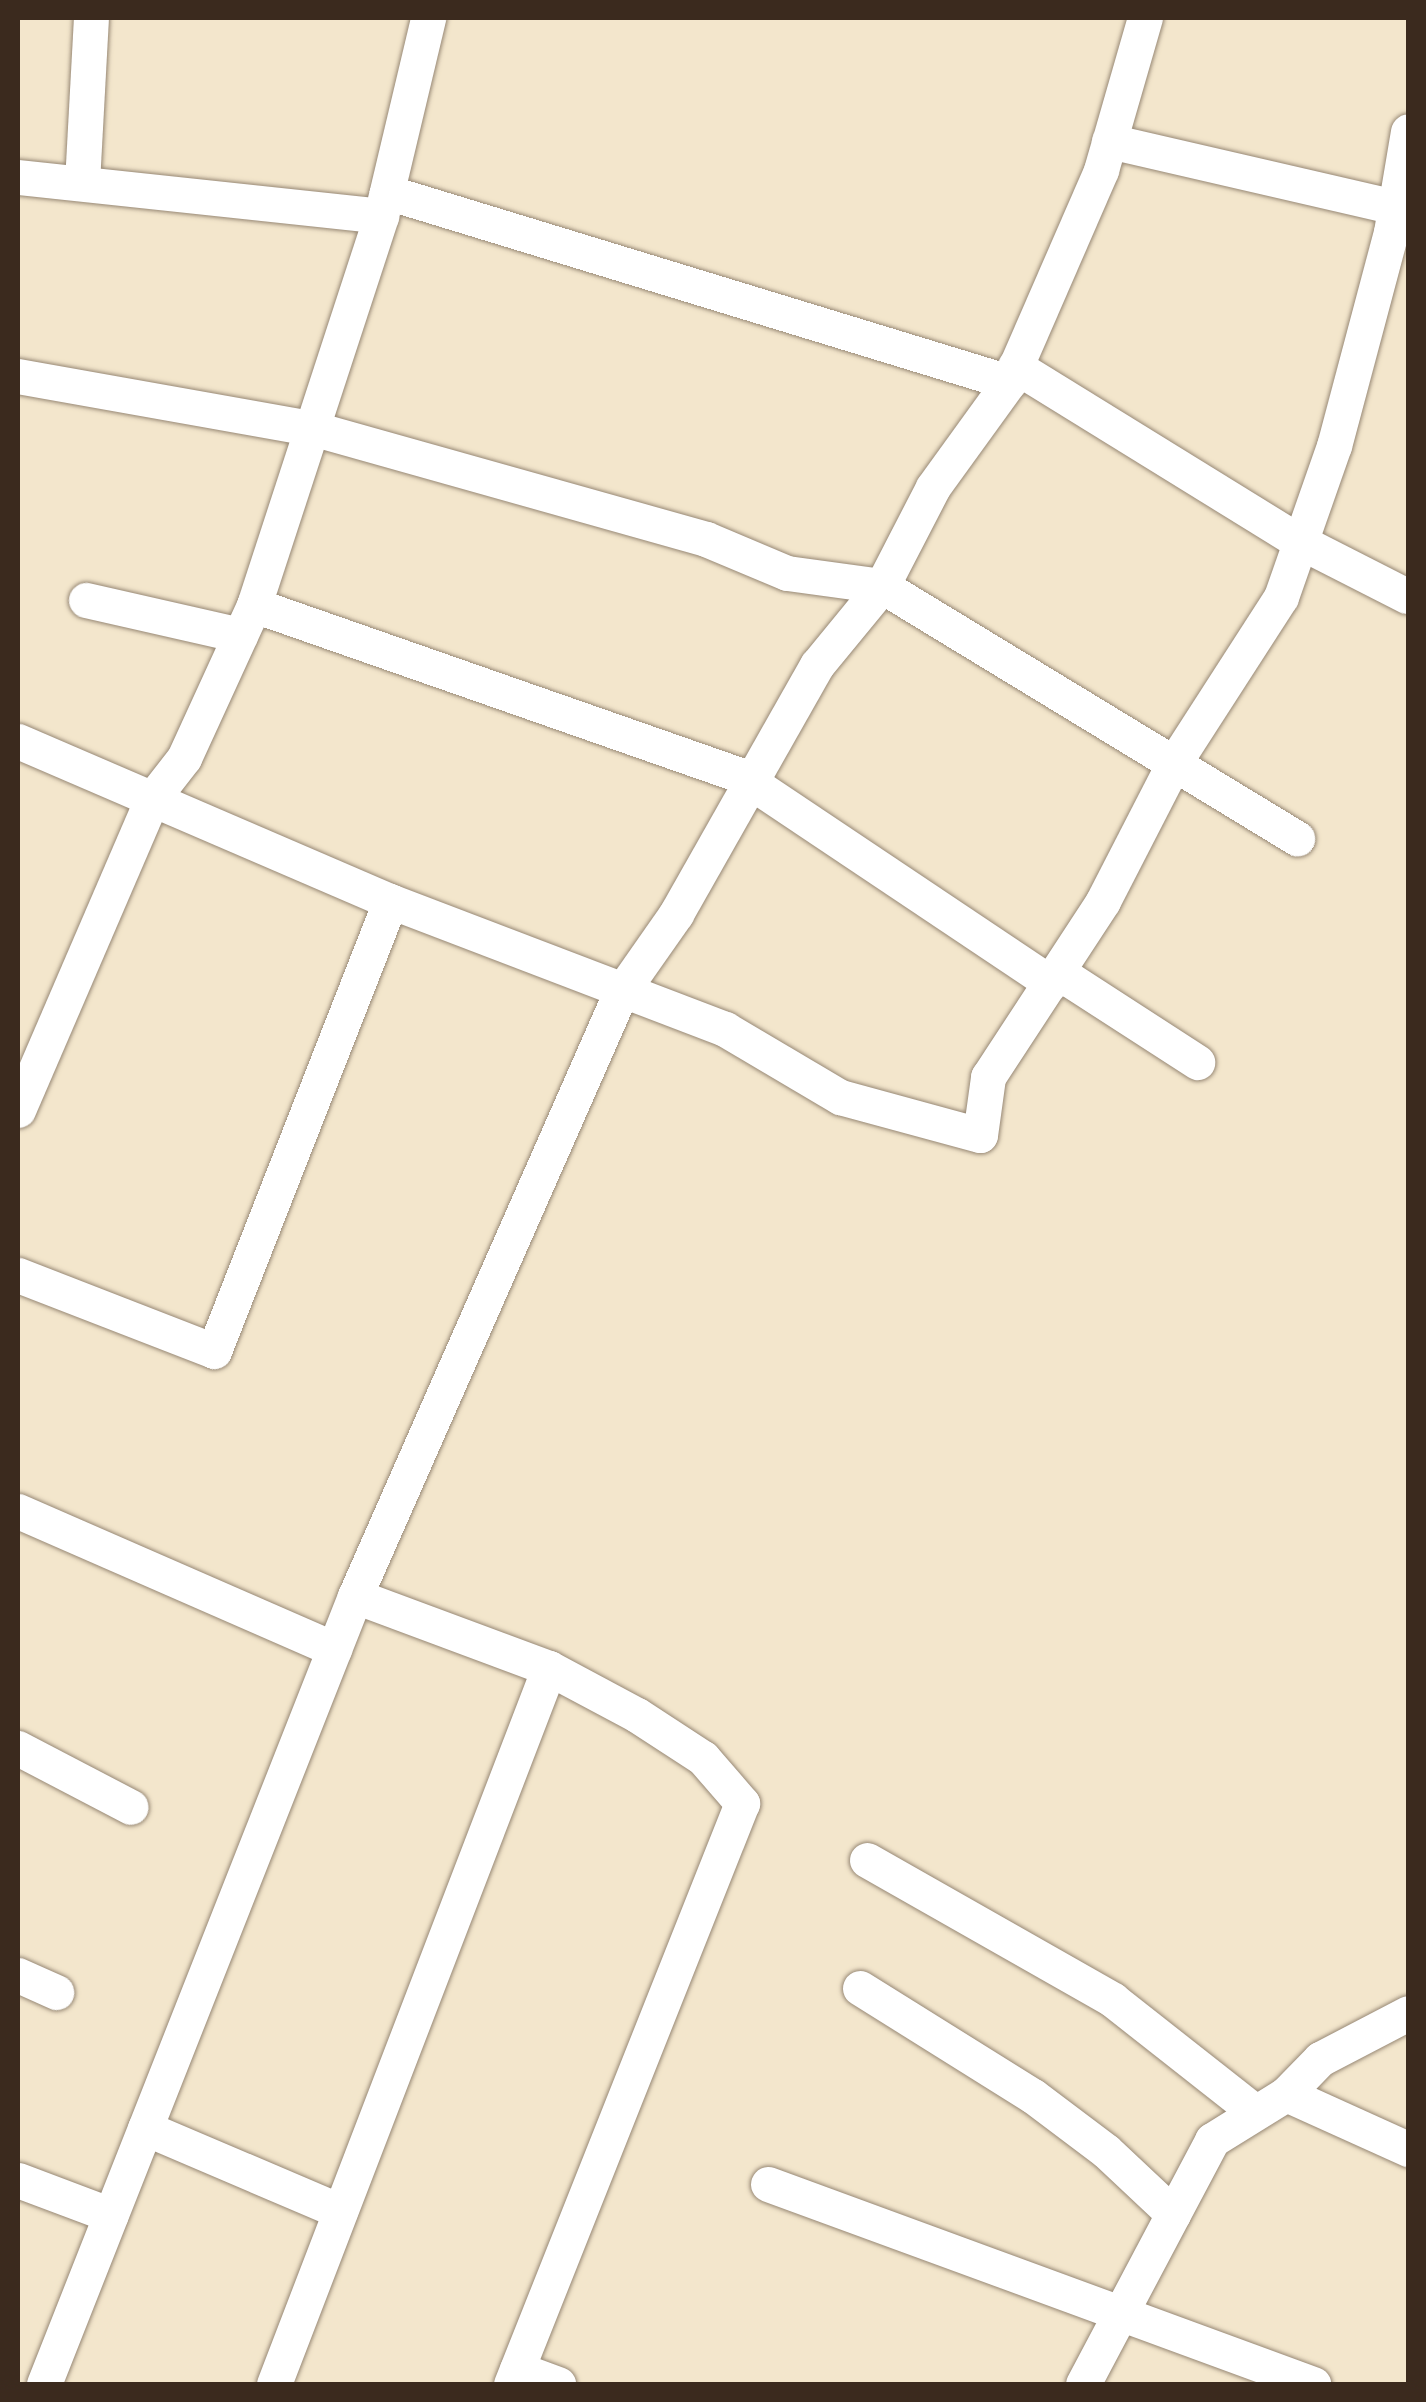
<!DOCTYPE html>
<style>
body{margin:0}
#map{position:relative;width:1426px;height:2402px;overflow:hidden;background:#f3e6cc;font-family:Caveat,sans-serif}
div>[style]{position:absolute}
.roads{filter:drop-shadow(0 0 2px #978875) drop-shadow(0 0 2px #978875)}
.minor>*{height:35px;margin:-17.5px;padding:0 17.5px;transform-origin:17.5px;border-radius:17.5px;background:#fff}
span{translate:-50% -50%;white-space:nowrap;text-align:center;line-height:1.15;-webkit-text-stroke:8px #fbf7ec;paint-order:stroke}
.frame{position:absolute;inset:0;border:20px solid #3b2a1e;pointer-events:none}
</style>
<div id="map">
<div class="roads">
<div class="minor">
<i style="left:1109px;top:141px;width:294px;rotate:13deg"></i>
<i style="left:18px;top:177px;width:365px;rotate:6.1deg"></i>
<i style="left:82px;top:183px;width:165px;rotate:-86.9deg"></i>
<i style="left:387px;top:192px;width:650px;rotate:16.99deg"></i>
<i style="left:1015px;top:366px;width:331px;rotate:31.7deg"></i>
<i style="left:1297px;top:540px;width:123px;rotate:27deg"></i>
<i style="left:18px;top:376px;width:302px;rotate:10.1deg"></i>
<i style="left:315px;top:429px;width:406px;rotate:15.7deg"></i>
<i style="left:706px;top:539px;width:88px;rotate:22.8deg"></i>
<i style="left:787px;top:573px;width:96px;rotate:7.8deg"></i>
<i style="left:882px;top:586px;width:486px;rotate:31.3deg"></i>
<i style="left:86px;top:600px;width:158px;rotate:12.8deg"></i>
<i style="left:254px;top:605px;width:515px;rotate:19.28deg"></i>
<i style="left:740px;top:775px;width:374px;rotate:33.8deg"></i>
<i style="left:18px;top:741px;width:405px;rotate:23.3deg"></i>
<i style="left:390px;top:901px;width:359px;rotate:20.9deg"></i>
<i style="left:725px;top:1029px;width:134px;rotate:30.6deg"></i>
<i style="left:840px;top:1097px;width:145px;rotate:15.2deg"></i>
<i style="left:980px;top:1135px;width:59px;rotate:-82.1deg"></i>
<i style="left:988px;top:1077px;width:210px;rotate:-56.8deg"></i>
<i style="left:1103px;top:901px;width:155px;rotate:-62.8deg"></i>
<i style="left:1174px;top:763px;width:197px;rotate:-57.2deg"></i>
<i style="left:1281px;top:597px;width:160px;rotate:-70.7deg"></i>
<i style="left:1334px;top:446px;width:221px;rotate:-75.1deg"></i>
<i style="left:1391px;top:232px;width:102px;rotate:-80.4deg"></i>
<i style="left:1058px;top:972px;width:166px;rotate:32.9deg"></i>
<i style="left:18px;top:1110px;width:339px;rotate:-66.7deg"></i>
<i style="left:152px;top:799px;width:52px;rotate:-52deg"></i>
<i style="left:184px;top:758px;width:168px;rotate:-65.4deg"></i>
<i style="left:254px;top:605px;width:409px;rotate:-71.9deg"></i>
<i style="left:381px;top:216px;width:204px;rotate:-76.6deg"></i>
<i style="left:18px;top:1275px;width:210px;rotate:21.2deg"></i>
<i style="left:214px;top:1351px;width:483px;rotate:-68.6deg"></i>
<i style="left:18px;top:1511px;width:345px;rotate:23.6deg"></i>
<i style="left:355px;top:1596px;width:207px;rotate:20.4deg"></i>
<i style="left:549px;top:1668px;width:100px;rotate:28.1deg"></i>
<i style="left:637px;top:1715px;width:79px;rotate:33.1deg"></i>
<i style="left:703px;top:1758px;width:60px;rotate:49.1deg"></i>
<i style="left:742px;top:1803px;width:625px;rotate:111.68deg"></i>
<i style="left:18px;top:1748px;width:127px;rotate:27.6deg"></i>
<i style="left:867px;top:1860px;width:283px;rotate:29.6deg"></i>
<i style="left:1113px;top:2000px;width:178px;rotate:38.2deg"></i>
<i style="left:18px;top:1975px;width:42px;rotate:24.1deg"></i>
<i style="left:860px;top:1988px;width:204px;rotate:32deg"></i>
<i style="left:1033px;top:2096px;width:91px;rotate:37deg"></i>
<i style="left:1106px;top:2151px;width:92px;rotate:43.2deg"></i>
<i style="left:1286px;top:2094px;width:134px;rotate:24.3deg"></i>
<i style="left:145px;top:2128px;width:212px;rotate:23.1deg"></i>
<i style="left:18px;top:2180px;width:99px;rotate:20.6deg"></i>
<i style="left:768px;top:2184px;width:581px;rotate:20.15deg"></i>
<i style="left:517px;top:2369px;width:44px;rotate:20.1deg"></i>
<i style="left:44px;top:2384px;width:847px;rotate:-68.46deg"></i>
<i style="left:355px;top:1596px;width:658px;rotate:-66.24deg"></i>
<i style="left:620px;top:994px;width:98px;rotate:-55deg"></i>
<i style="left:676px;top:914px;width:286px;rotate:-60.5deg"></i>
<i style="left:817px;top:665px;width:102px;rotate:-50.6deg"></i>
<i style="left:882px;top:586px;width:111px;rotate:-62.7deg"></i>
<i style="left:933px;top:487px;width:130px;rotate:-54.1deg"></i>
<i style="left:1009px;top:382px;width:231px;rotate:-66.5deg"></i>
<i style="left:1101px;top:170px;width:158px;rotate:-73.9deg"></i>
<i style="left:274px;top:2384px;width:767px;rotate:-68.99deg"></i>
<i style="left:1083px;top:2384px;width:276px;rotate:-62.1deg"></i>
<i style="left:1212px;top:2140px;width:87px;rotate:-31.9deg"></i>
<i style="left:1286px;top:2094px;width:49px;rotate:-45.8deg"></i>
<i style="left:1320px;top:2059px;width:99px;rotate:-27.6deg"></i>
</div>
</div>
<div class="frame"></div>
</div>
